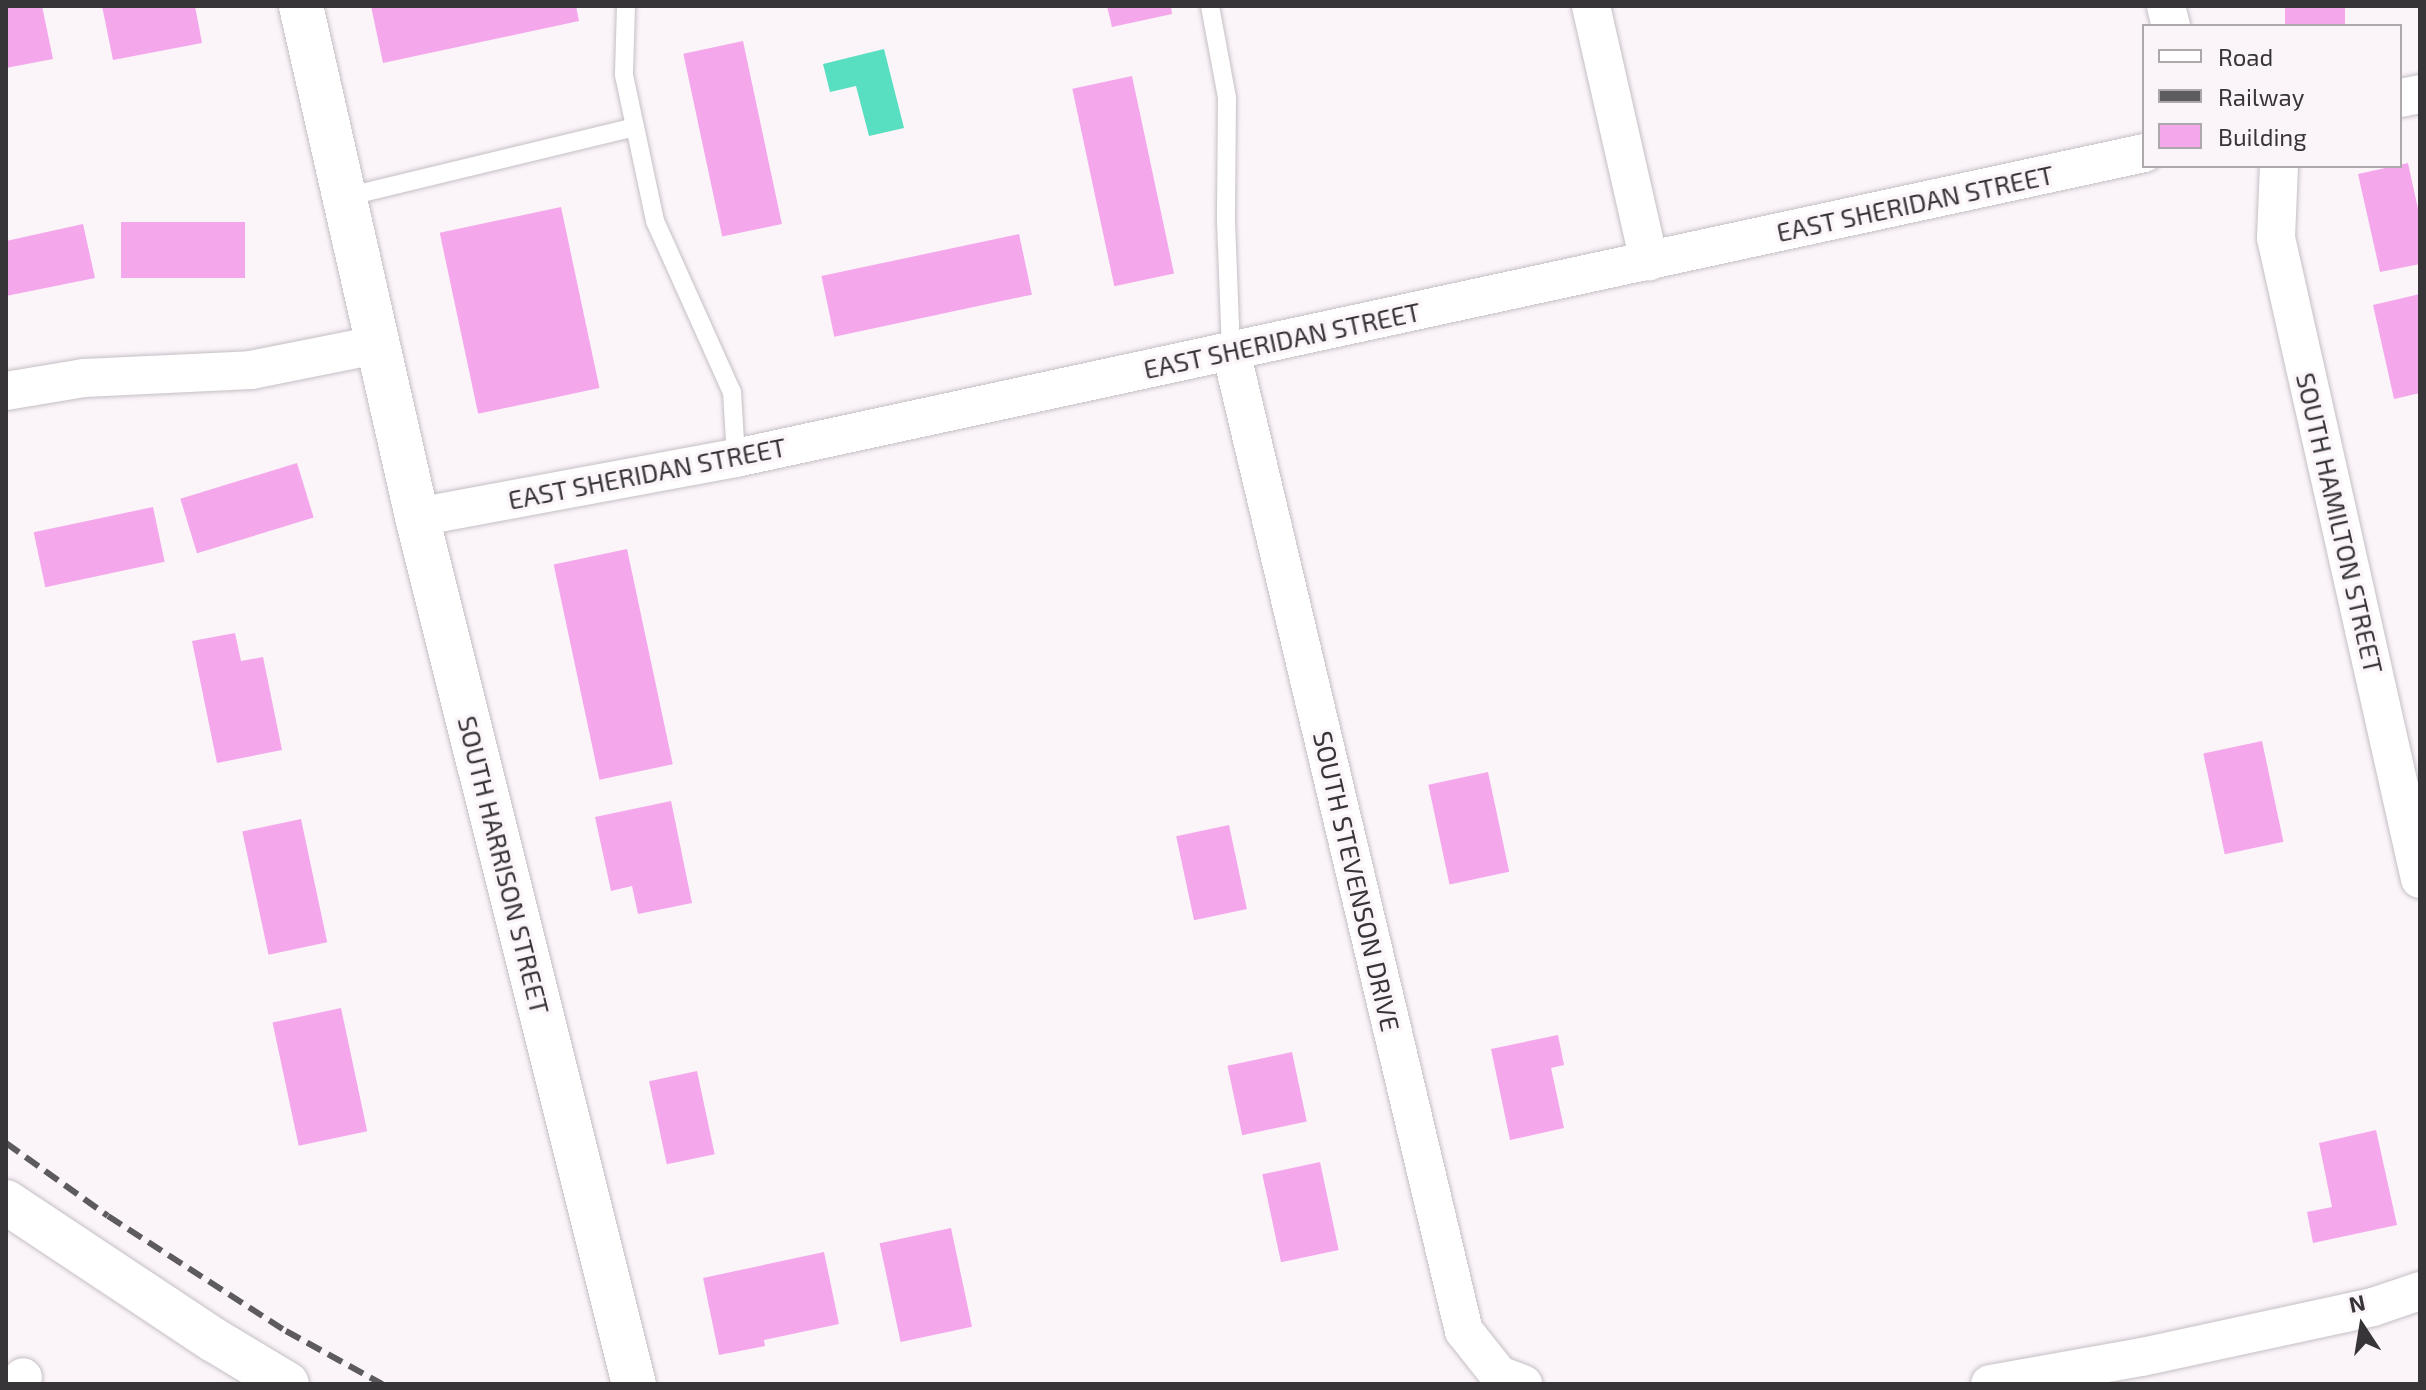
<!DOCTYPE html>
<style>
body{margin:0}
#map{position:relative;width:2426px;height:1390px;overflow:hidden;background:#fbf5fa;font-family:"Exo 2",sans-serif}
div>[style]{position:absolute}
.water>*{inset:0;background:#58dec1}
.building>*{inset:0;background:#f4a8eb;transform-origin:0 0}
.roads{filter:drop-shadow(0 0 2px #c5bfc4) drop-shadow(0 0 2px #c5bfc4)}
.lane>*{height:18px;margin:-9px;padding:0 9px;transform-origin:9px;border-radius:9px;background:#fff}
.street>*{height:38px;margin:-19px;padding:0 19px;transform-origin:19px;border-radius:19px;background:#fff}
.secondary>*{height:44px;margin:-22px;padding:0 22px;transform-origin:22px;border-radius:22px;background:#fff}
.rail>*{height:6px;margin-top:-3px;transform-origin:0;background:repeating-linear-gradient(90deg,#5e5b5e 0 16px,transparent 0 24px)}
span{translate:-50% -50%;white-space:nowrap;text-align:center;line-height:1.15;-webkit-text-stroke:7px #fbf5fa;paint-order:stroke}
.street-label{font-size:26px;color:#373537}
.frame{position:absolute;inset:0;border:8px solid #373537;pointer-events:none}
.legend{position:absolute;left:2142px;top:24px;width:260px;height:144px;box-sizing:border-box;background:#fbf5fa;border:2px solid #ada8ac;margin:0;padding:10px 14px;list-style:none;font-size:24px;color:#373537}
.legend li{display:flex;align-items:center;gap:16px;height:40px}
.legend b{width:40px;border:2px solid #ada8ac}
.north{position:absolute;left:2322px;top:1286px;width:80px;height:80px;-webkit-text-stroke:6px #fbf5fa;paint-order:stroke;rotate:348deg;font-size:22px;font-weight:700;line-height:32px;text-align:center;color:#373537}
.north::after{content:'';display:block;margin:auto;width:28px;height:36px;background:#373537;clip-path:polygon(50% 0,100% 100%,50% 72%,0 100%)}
</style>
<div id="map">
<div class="water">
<i style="clip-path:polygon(884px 49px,904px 128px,869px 136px,856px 86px,830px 92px,823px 64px)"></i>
</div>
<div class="building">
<i style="clip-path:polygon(6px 6px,42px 6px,53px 59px,6px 68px)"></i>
<i style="clip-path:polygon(102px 6px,195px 6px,202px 43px,113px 60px)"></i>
<i style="clip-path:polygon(371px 6px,576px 6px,579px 21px,383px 63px)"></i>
<i style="clip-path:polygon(1107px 6px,1171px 6px,1172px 14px,1112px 27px)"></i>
<i style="left:2285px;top:6px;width:60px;height:20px"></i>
<i style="left:743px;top:41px;width:187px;height:61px;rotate:78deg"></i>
<i style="left:1132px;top:76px;width:202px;height:61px;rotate:78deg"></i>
<i style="clip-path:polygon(2408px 163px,2420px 218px,2420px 264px,2380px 272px,2358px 174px)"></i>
<i style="left:561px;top:207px;width:185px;height:124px;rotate:78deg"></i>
<i style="left:121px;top:222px;width:124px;height:56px"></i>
<i style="clip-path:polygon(83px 224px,95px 278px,6px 296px,6px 241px)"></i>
<i style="left:1019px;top:234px;width:62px;height:202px;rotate:78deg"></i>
<i style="clip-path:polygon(2420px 294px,2420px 393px,2394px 399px,2373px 305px)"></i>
<i style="left:297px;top:463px;width:57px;height:122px;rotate:73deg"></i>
<i style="left:153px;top:507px;width:56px;height:122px;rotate:78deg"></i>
<i style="left:627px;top:549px;width:220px;height:75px;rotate:78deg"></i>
<i style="clip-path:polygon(235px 633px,241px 661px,263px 657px,282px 750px,217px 763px,192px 641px)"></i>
<i style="left:2262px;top:741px;width:103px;height:60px;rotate:78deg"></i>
<i style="left:1488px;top:772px;width:102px;height:61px;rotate:78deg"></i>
<i style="clip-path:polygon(671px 801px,692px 903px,638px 914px,632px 886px,611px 891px,595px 817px)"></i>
<i style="left:301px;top:819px;width:126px;height:60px;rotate:78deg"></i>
<i style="left:1229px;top:825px;width:86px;height:54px;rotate:78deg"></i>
<i style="left:341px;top:1008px;width:126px;height:70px;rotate:78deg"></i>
<i style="clip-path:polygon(1558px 1035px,1564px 1065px,1551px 1068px,1564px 1128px,1510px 1140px,1491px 1049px)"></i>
<i style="left:1292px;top:1052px;width:71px;height:66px;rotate:78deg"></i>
<i style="left:697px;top:1071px;width:85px;height:49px;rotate:78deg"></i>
<i style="clip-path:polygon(2376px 1130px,2397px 1225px,2313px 1243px,2307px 1212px,2332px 1207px,2319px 1143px)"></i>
<i style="left:1320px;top:1162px;width:90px;height:59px;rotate:78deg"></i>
<i style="left:951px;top:1228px;width:101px;height:73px;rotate:78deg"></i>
<i style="clip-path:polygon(824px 1252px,839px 1324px,764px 1340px,765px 1346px,719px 1355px,703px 1278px)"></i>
</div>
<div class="roads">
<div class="lane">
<i style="left:626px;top:6px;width:69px;rotate:91.7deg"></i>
<i style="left:624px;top:75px;width:149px;rotate:78deg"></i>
<i style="left:655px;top:221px;width:188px;rotate:65.8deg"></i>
<i style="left:732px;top:392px;width:66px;rotate:86.5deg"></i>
<i style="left:1210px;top:6px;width:94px;rotate:79.5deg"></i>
<i style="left:1227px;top:98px;width:123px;rotate:90.5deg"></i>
<i style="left:1226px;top:221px;width:130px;rotate:87.8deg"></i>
<i style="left:346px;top:197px;width:297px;rotate:-13.6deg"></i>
</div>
<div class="street">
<i style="left:1591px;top:6px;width:262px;rotate:77.2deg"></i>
<i style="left:2166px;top:6px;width:21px;rotate:76deg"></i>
<i style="left:2400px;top:98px;width:20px;rotate:-11deg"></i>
<i style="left:2279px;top:166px;width:72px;rotate:92.4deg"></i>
<i style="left:2276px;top:238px;width:657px;rotate:77.34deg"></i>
<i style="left:1231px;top:351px;width:1007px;rotate:76.63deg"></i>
<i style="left:1464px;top:1331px;width:56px;rotate:51.5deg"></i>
<i style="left:1499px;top:1375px;width:26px;rotate:21deg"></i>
<i style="left:6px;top:391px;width:79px;rotate:-9.5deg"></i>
<i style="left:84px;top:378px;width:167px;rotate:-2.7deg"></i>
<i style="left:251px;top:370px;width:127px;rotate:-11.3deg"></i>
<i style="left:417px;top:517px;width:324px;rotate:-10.5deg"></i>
<i style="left:736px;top:458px;width:1441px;rotate:-12.22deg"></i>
<i style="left:21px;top:1384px;width:7px;rotate:-74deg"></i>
<i style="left:1990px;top:1384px;width:154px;rotate:-10.1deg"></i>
<i style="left:2142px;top:1357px;width:236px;rotate:-12.2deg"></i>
<i style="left:2373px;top:1307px;width:50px;rotate:-18.8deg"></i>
</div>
<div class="secondary">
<i style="left:301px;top:6px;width:524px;rotate:77.21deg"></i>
<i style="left:417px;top:517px;width:894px;rotate:75.95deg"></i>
<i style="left:6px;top:1202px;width:250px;rotate:33.6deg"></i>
<i style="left:214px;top:1340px;width:85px;rotate:31.1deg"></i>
</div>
</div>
<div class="rail">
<i style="left:6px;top:1143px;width:125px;rotate:35.6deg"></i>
<i style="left:108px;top:1216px;width:212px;rotate:32.9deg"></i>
<i style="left:286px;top:1331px;width:110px;rotate:28.9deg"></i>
</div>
<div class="street-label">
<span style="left:1915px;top:203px;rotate:-12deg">EAST SHERIDAN STREET</span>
<span style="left:1282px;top:340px;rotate:-12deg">EAST SHERIDAN STREET</span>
<span style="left:647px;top:473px;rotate:-11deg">EAST SHERIDAN STREET</span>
<span style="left:2340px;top:523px;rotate:77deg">SOUTH HAMILTON STREET</span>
<span style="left:504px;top:865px;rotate:76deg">SOUTH HARRISON STREET</span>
<span style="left:1357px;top:881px;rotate:77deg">SOUTH STEVENSON DRIVE</span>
</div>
<div class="frame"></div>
<ul class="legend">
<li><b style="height:10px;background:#fff"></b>Road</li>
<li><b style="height:10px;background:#5e5b5e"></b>Railway</li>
<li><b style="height:22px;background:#f4a8eb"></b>Building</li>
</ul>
<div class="north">N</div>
</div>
